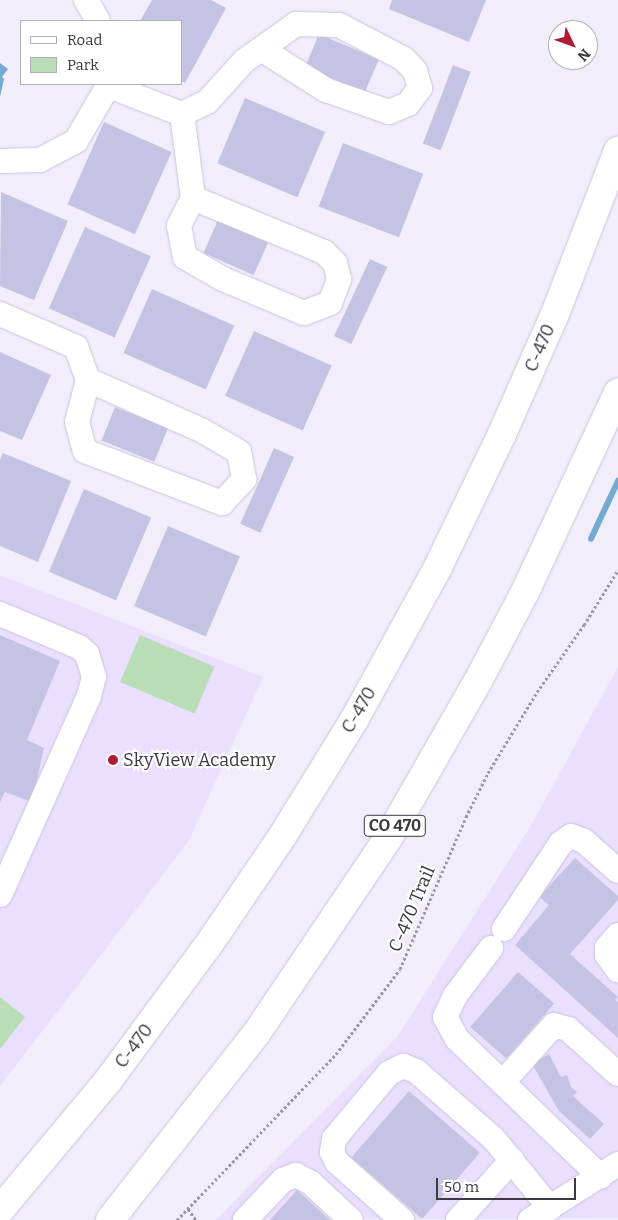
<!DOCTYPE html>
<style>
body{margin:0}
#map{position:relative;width:618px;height:1220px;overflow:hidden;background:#f1edfa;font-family:Bitter,serif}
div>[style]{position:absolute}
.built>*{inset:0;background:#eadfff}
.green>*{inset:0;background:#b9ddb5;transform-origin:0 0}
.water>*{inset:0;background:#73aad1}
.stream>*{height:5.5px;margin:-2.75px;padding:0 2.75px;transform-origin:2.75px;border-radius:2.75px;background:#73aad1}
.building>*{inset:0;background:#c4c3e3;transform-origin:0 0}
.path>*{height:3px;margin-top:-1.5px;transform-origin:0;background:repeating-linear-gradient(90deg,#9b97a4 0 2.5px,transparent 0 5px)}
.roads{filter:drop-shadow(0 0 1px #ccc2e1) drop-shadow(0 0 1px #ccc2e1)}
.minor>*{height:24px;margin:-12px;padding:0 12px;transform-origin:12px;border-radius:12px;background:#fff}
.highway>*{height:28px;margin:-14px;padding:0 14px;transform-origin:14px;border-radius:14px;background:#fff}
.dots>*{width:14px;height:14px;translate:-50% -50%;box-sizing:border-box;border:2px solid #fff;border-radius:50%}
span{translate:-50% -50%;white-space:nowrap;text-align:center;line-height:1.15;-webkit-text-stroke:4px #fff;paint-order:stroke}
.shield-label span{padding:1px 4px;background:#fff;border:1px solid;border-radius:4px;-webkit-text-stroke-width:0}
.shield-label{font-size:16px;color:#3b3743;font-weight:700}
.street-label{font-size:18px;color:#3b3743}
.poi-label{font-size:18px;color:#3b3743}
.left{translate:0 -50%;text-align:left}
.legend{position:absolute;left:20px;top:20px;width:162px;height:65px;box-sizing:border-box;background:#fff;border:1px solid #b1afb4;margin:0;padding:6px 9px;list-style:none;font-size:15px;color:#3b3743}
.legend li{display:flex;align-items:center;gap:10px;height:25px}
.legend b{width:25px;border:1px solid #b1afb4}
.north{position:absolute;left:548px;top:20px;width:50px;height:50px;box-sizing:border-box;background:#fff;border:1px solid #b1afb4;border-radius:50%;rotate:132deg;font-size:14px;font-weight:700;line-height:20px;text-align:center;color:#3b3743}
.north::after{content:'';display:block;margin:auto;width:18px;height:22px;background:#af1b36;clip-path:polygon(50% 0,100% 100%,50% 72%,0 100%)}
.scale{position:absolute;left:436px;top:1178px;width:140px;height:22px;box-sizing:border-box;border:2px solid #3b3743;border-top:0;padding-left:6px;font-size:15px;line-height:18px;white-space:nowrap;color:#3b3743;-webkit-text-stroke:4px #fff;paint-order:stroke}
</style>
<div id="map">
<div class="built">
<i style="clip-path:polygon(0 575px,263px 677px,188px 842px,0 1086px)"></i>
<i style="clip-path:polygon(618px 667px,618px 1218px,216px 1220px,398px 1036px,533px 822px)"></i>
</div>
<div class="green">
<i style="left:140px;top:635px;width:81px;height:51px;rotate:23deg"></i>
<i style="clip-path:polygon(0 997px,25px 1017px,0 1049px)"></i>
</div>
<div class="water">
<i style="clip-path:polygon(0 63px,8px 69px,2px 77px,4px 79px,0 97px)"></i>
</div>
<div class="stream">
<i style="left:591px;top:539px;width:64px;rotate:-65deg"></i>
</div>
<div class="building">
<i style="clip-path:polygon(152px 0,211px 0,226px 8px,185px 83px,181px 81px,181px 21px,140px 21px)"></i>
<i style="clip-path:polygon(392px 0,486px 0,469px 42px,389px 9px)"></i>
<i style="left:319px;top:34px;width:65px;height:36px;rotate:23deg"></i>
<i style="left:453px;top:65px;width:19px;height:84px;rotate:21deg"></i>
<i style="left:245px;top:98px;width:87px;height:71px;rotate:23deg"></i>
<i style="left:104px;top:122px;width:74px;height:90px;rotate:24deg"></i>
<i style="left:343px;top:143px;width:86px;height:68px;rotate:21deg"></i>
<i style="clip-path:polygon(1px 192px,68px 221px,34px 300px,0 286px)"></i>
<i style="left:218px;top:220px;width:55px;height:36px;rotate:24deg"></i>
<i style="left:85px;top:227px;width:72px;height:89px;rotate:24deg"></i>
<i style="left:370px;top:259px;width:19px;height:85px;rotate:25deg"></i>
<i style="left:152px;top:289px;width:90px;height:70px;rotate:24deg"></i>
<i style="left:254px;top:331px;width:85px;height:71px;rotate:24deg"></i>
<i style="clip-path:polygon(0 352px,51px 375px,22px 440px,0 431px)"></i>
<i style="left:115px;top:407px;width:57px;height:36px;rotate:22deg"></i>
<i style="left:274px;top:448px;width:22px;height:83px;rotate:24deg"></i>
<i style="clip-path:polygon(3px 453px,71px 481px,38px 562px,0 546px,0 460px)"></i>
<i style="left:84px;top:489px;width:73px;height:90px;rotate:23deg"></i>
<i style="left:168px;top:526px;width:78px;height:87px;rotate:23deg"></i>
<i style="clip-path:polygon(0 635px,60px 661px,27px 740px,44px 748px,32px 802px,5px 792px,0 802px)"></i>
<i style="clip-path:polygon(575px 858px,618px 896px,618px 900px,570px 954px,618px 997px,615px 1000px,618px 1002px,618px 1038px,515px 945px,549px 905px,539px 897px)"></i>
<i style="left:518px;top:972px;width:48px;height:73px;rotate:41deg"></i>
<i style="clip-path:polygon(549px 1054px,561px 1077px,567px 1075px,571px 1087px,577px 1092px,573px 1096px,604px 1124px,590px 1139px,559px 1111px,532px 1064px)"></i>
<i style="left:409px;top:1091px;width:94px;height:88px;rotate:41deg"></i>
<i style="clip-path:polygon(297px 1190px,330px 1220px,270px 1220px)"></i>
</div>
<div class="path">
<i style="left:188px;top:1209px;width:14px;rotate:54deg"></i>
<i style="left:177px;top:1220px;width:230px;rotate:-46.2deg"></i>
<i style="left:336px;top:1054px;width:106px;rotate:-53deg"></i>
<i style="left:400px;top:969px;width:166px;rotate:-66.5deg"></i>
<i style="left:466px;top:817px;width:49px;rotate:-63.4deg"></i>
<i style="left:488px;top:773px;width:95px;rotate:-58.8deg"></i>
<i style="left:537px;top:692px;width:82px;rotate:-55deg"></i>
<i style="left:584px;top:625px;width:65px;rotate:-58.3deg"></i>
</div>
<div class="roads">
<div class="minor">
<i style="left:86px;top:0;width:24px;rotate:60deg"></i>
<i style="left:109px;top:86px;width:78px;rotate:21deg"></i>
<i style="left:182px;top:114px;width:28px;rotate:-26deg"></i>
<i style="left:207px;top:102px;width:55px;rotate:-47.9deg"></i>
<i style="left:244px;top:61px;width:64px;rotate:-35.4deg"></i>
<i style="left:296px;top:24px;width:43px;rotate:1.3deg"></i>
<i style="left:339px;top:25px;width:73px;rotate:27.6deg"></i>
<i style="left:404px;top:59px;width:16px;rotate:47deg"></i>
<i style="left:415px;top:71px;width:18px;rotate:74deg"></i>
<i style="left:420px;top:88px;width:20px;rotate:127deg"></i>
<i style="left:408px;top:104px;width:21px;rotate:157deg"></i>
<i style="left:389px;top:112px;width:67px;rotate:-160.8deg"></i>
<i style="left:326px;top:90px;width:77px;rotate:-147.8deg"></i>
<i style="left:182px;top:114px;width:85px;rotate:82.5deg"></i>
<i style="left:193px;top:198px;width:31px;rotate:117deg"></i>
<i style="left:179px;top:226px;width:32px;rotate:79deg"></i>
<i style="left:185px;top:257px;width:44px;rotate:30.1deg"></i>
<i style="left:223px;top:279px;width:88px;rotate:22.8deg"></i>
<i style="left:304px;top:313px;width:28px;rotate:-21deg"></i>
<i style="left:330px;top:303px;width:26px;rotate:-69deg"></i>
<i style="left:339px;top:279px;width:16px;rotate:-104deg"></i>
<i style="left:335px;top:263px;width:16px;rotate:-135deg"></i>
<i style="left:324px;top:252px;width:142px;rotate:-157.6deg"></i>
<i style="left:0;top:161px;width:40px;rotate:-1.4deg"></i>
<i style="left:40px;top:160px;width:41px;rotate:-27.8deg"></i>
<i style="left:76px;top:141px;width:66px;rotate:-59.9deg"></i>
<i style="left:0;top:314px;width:83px;rotate:23.5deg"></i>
<i style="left:76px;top:347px;width:35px;rotate:70deg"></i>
<i style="left:88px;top:380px;width:43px;rotate:104.7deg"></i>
<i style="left:77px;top:422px;width:30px;rotate:75deg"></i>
<i style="left:85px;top:451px;width:147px;rotate:20.8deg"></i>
<i style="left:222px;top:503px;width:33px;rotate:-47deg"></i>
<i style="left:244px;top:479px;width:27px;rotate:-100deg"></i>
<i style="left:239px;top:452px;width:44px;rotate:-149.9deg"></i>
<i style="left:201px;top:430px;width:124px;rotate:-156.1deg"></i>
<i style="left:0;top:614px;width:86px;rotate:22.7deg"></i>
<i style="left:79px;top:647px;width:11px;rotate:41deg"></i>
<i style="left:87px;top:654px;width:24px;rotate:73deg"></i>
<i style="left:94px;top:677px;width:20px;rotate:105deg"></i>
<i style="left:89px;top:696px;width:218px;rotate:114.1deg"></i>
<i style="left:504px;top:929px;width:103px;rotate:-56.5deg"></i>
<i style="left:561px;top:843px;width:12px;rotate:-35deg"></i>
<i style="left:571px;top:836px;width:14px;rotate:21deg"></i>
<i style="left:584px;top:841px;width:45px;rotate:41.4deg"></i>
<i style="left:618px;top:935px;width:17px;rotate:130deg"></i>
<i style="left:607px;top:948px;width:7px;rotate:90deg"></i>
<i style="left:607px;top:955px;width:19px;rotate:54deg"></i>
<i style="left:491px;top:948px;width:60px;rotate:126.9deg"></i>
<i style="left:455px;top:996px;width:23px;rotate:115deg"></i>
<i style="left:445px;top:1017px;width:25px;rotate:61deg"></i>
<i style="left:457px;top:1039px;width:199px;rotate:43.8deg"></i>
<i style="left:503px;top:1082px;width:76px;rotate:-48.2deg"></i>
<i style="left:554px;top:1025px;width:15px;rotate:16deg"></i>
<i style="left:568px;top:1029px;width:67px;rotate:42deg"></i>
<i style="left:245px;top:1220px;width:55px;rotate:-46.5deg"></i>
<i style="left:283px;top:1180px;width:14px;rotate:-21deg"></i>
<i style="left:296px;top:1175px;width:17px;rotate:28deg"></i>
<i style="left:311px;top:1183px;width:54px;rotate:42.8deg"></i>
<i style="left:402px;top:1220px;width:87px;rotate:-138.3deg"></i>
<i style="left:337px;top:1162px;width:11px;rotate:-117deg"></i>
<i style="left:332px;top:1152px;width:13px;rotate:-81deg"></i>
<i style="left:334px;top:1139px;width:86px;rotate:-50.2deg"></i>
<i style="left:389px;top:1073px;width:16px;rotate:-27deg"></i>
<i style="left:403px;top:1066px;width:14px;rotate:21deg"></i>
<i style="left:416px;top:1071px;width:103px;rotate:41.1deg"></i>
<i style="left:494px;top:1139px;width:89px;rotate:50.9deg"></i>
<i style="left:458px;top:1220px;width:81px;rotate:-48deg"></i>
<i style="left:530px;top:1220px;width:104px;rotate:-32.5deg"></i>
</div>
<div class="highway">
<i style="left:0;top:1210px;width:167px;rotate:-50.1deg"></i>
<i style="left:107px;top:1082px;width:168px;rotate:-53.5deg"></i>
<i style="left:207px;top:947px;width:135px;rotate:-55.8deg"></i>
<i style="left:283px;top:835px;width:135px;rotate:-58.3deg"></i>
<i style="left:354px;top:720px;width:175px;rotate:-61.2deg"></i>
<i style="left:438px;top:567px;width:148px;rotate:-64.3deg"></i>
<i style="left:502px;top:434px;width:131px;rotate:-66.2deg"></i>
<i style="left:555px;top:314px;width:175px;rotate:-68.9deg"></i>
<i style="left:110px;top:1220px;width:236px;rotate:-51.9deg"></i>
<i style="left:256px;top:1034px;width:236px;rotate:-56deg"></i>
<i style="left:388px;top:838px;width:181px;rotate:-60.2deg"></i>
<i style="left:478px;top:681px;width:101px;rotate:-62.2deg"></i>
<i style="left:525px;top:592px;width:220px;rotate:-65deg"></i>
</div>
</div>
<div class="dots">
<i style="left:113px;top:760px;background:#af1b36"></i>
</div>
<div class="shield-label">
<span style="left:395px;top:826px">CO 470</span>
</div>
<div class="street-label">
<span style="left:540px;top:348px;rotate:-67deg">C-470</span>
<span style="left:359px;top:710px;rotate:-60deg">C-470</span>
<span style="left:412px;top:909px;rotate:-67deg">C-470 Trail</span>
<span style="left:134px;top:1046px;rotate:-53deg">C-470</span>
</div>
<div class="poi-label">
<span class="left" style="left:123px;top:760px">SkyView Academy</span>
</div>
<ul class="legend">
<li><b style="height:6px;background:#fff"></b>Road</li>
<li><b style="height:14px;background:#b9ddb5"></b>Park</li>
</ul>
<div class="north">N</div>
<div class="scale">50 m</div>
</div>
